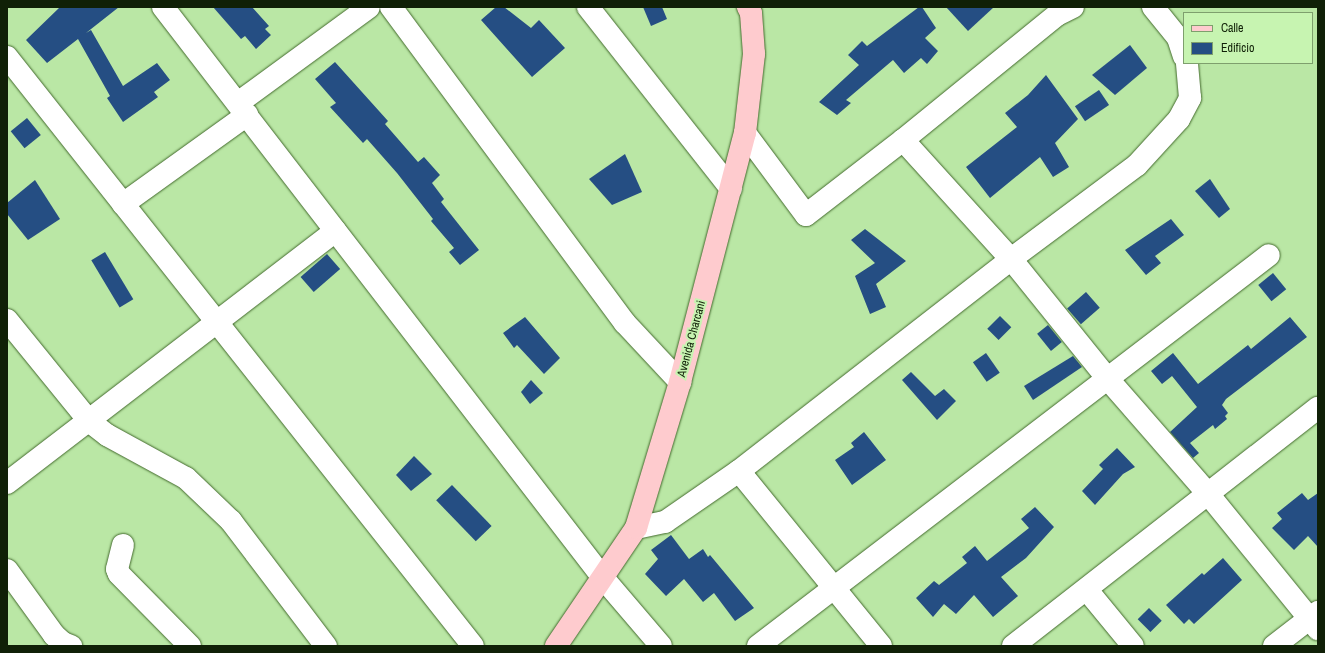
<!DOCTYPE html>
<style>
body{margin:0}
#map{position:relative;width:1325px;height:653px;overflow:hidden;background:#bae7a5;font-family:"Archivo Narrow",sans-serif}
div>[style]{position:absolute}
.building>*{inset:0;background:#254e83;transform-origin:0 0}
.roads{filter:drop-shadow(0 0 1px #436a2d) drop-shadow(0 0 1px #436a2d)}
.minor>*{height:22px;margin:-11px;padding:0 11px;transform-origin:11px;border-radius:11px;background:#fff}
.major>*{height:22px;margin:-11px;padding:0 11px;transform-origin:11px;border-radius:11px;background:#fecbce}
span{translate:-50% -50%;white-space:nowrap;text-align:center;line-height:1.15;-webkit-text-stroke:4px #c7f4b1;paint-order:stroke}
.street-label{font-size:12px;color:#102007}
.frame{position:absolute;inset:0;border:8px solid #102007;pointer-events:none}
.legend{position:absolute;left:1183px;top:12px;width:130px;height:52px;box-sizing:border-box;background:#c7f4b1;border:1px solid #7e9f6d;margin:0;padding:5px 7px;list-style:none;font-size:12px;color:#102007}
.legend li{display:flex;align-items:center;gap:8px;height:20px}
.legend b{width:20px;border:1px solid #7e9f6d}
</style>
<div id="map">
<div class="building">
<i style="clip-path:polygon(60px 7px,119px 7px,86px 33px,91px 30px,123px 86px,157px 63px,170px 80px,154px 92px,158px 97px,123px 122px,107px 98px,110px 96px,78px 39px,47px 63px,26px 40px)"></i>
<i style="clip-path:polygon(213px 7px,252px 7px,269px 26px,265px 29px,271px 35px,256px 49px,245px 36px,241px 39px)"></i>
<i style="clip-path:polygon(496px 7px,504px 7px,531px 28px,539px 20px,565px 48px,532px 77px,481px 20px)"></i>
<i style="clip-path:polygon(643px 7px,662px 7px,667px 19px,651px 26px)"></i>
<i style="clip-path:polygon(919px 7px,922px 7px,936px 28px,925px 38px,938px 51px,927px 64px,921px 58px,904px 73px,893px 60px,846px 100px,851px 103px,837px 115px,819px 102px,859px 65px,848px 55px,862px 41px,867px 46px)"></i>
<i style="clip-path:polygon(946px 7px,994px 7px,968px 31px)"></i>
<i style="clip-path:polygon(1130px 45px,1147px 68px,1115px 95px,1092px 75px)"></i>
<i style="clip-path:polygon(335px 62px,388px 121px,385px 124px,418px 162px,424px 157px,440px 175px,432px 183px,444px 199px,441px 202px,479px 250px,460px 265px,449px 252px,454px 248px,431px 221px,433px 219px,397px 173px,367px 139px,363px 143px,330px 107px,336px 103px,315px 79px)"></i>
<i style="clip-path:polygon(1046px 75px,1078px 119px,1055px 143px,1069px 167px,1053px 177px,1040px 157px,990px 198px,966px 167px,1017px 127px,1005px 113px,1028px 95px)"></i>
<i style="left:1099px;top:90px;width:18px;height:29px;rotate:56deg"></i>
<i style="left:27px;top:118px;width:22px;height:21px;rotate:51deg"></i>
<i style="clip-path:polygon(625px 154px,642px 192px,612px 205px,589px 179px)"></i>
<i style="clip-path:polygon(1210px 179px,1230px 209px,1219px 218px,1195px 191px)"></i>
<i style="clip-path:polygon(35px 180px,60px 219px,28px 240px,7px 214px,7px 203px)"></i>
<i style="clip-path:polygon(1171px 219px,1184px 235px,1155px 256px,1161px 263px,1146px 275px,1125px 250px)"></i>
<i style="clip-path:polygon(865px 229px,906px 261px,876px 284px,886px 307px,870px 314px,855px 276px,875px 263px,851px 240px)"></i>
<i style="left:105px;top:252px;width:55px;height:16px;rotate:59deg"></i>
<i style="left:327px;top:254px;width:20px;height:35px;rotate:49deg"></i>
<i style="left:1273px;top:273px;width:21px;height:19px;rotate:51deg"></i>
<i style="left:1086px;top:292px;width:21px;height:25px;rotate:49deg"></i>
<i style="left:1000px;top:316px;width:16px;height:18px;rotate:45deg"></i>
<i style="clip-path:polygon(525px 317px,560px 358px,544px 374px,517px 345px,514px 348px,503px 333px)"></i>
<i style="clip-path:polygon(1290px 317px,1307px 337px,1226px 399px,1222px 405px,1228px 413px,1225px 416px,1227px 419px,1215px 429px,1213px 425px,1190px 443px,1199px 453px,1193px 458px,1170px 432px,1197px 407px,1172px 376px,1162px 384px,1151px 371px,1173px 353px,1198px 384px,1248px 345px,1251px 349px)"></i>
<i style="left:1048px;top:325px;width:22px;height:14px;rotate:51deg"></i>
<i style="left:986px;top:353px;width:24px;height:16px;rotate:55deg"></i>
<i style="clip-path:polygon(1073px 356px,1082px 367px,1033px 400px,1024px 386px)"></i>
<i style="clip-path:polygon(911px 372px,935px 396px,944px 389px,956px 401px,937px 420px,902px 380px)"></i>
<i style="clip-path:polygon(531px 380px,543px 393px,530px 404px,521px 392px)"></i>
<i style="clip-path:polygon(864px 432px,886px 460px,852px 485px,835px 460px,854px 447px,851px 443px)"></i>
<i style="clip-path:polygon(1117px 448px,1135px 467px,1123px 474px,1095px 505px,1082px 491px,1103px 469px,1099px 465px)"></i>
<i style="clip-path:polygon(414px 456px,432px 474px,411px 491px,396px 475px)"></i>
<i style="left:452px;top:485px;width:57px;height:22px;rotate:46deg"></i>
<i style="clip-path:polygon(1302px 493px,1308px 500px,1318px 493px,1318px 547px,1308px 536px,1294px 550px,1272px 528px,1282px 519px,1277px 513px)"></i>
<i style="clip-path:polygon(1035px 507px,1054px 527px,1026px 558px,1001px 577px,1018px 596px,993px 617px,974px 595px,956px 614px,944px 604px,933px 617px,916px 598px,934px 581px,939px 585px,967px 563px,962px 557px,975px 546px,987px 561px,1029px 528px,1021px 519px)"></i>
<i style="clip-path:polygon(671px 535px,689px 559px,703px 549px,708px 557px,710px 555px,754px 608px,735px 621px,714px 593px,703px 602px,684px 579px,666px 596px,645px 574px,658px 559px,651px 550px)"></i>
<i style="clip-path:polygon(1223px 558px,1242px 580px,1194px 624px,1189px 619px,1184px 624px,1166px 605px,1202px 573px,1204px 575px)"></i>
<i style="left:1149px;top:608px;width:18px;height:16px;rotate:45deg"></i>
</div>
<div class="roads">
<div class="minor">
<i style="left:163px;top:7px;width:721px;rotate:52.38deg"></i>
<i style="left:603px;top:578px;width:89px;rotate:49.5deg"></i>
<i style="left:391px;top:7px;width:393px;rotate:53.5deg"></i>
<i style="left:625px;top:323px;width:81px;rotate:47deg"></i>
<i style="left:588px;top:7px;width:231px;rotate:51.8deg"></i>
<i style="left:1153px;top:7px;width:40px;rotate:51deg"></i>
<i style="left:1178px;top:38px;width:19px;rotate:72deg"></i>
<i style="left:7px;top:57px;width:751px;rotate:51.65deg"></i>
<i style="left:238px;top:103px;width:162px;rotate:-36.2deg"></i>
<i style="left:745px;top:133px;width:102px;rotate:53.4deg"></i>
<i style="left:806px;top:215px;width:123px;rotate:-37.7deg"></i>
<i style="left:903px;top:140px;width:198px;rotate:-39.1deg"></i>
<i style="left:1057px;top:15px;width:18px;rotate:-27deg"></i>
<i style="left:903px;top:140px;width:161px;rotate:47.8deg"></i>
<i style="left:1011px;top:259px;width:153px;rotate:51.1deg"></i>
<i style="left:1107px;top:378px;width:155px;rotate:48.9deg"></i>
<i style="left:1209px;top:495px;width:173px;rotate:50.9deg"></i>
<i style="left:123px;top:204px;width:153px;rotate:-35.7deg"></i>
<i style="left:7px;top:320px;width:130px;rotate:50.9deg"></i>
<i style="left:89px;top:421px;width:23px;rotate:38deg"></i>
<i style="left:107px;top:435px;width:90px;rotate:28.6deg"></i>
<i style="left:186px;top:478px;width:62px;rotate:43.7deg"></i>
<i style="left:231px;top:521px;width:157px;rotate:52.8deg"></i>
<i style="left:739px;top:471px;width:225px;rotate:50.9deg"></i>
<i style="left:7px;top:483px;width:414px;rotate:-37.5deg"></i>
<i style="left:636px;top:528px;width:30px;rotate:-12deg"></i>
<i style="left:665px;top:522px;width:90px;rotate:-34.6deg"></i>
<i style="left:739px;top:471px;width:345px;rotate:-37.9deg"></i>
<i style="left:1011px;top:259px;width:157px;rotate:-36.7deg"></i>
<i style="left:1137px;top:165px;width:62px;rotate:-47.6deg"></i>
<i style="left:1179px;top:119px;width:24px;rotate:-62deg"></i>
<i style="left:1190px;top:98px;width:35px;rotate:-95deg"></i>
<i style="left:123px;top:545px;width:25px;rotate:104deg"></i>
<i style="left:117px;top:569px;width:5px;rotate:68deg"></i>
<i style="left:119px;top:574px;width:101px;rotate:45.4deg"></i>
<i style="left:7px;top:570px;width:80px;rotate:54.1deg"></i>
<i style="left:54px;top:635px;width:12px;rotate:42deg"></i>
<i style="left:63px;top:643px;width:9px;rotate:21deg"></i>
<i style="left:1087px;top:590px;width:72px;rotate:50.6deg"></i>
<i style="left:758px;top:646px;width:643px;rotate:-37.42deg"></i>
<i style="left:1013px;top:646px;width:387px;rotate:-38deg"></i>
<i style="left:1274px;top:646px;width:56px;rotate:-37.7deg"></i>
</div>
<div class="major">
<i style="left:556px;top:646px;width:143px;rotate:-55.9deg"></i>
<i style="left:636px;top:528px;width:152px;rotate:-73.2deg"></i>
<i style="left:680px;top:382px;width:257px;rotate:-75.4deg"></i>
<i style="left:745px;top:133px;width:80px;rotate:-83.5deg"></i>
<i style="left:754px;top:54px;width:41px;rotate:-94.2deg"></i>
<i style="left:751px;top:13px;width:7px;rotate:-117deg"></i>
</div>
</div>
<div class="street-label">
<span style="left:692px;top:339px;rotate:-75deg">Avenida Charcani</span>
</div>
<div class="frame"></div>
<ul class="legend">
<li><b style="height:5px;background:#fecbce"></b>Calle</li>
<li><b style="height:11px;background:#254e83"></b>Edificio</li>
</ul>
</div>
